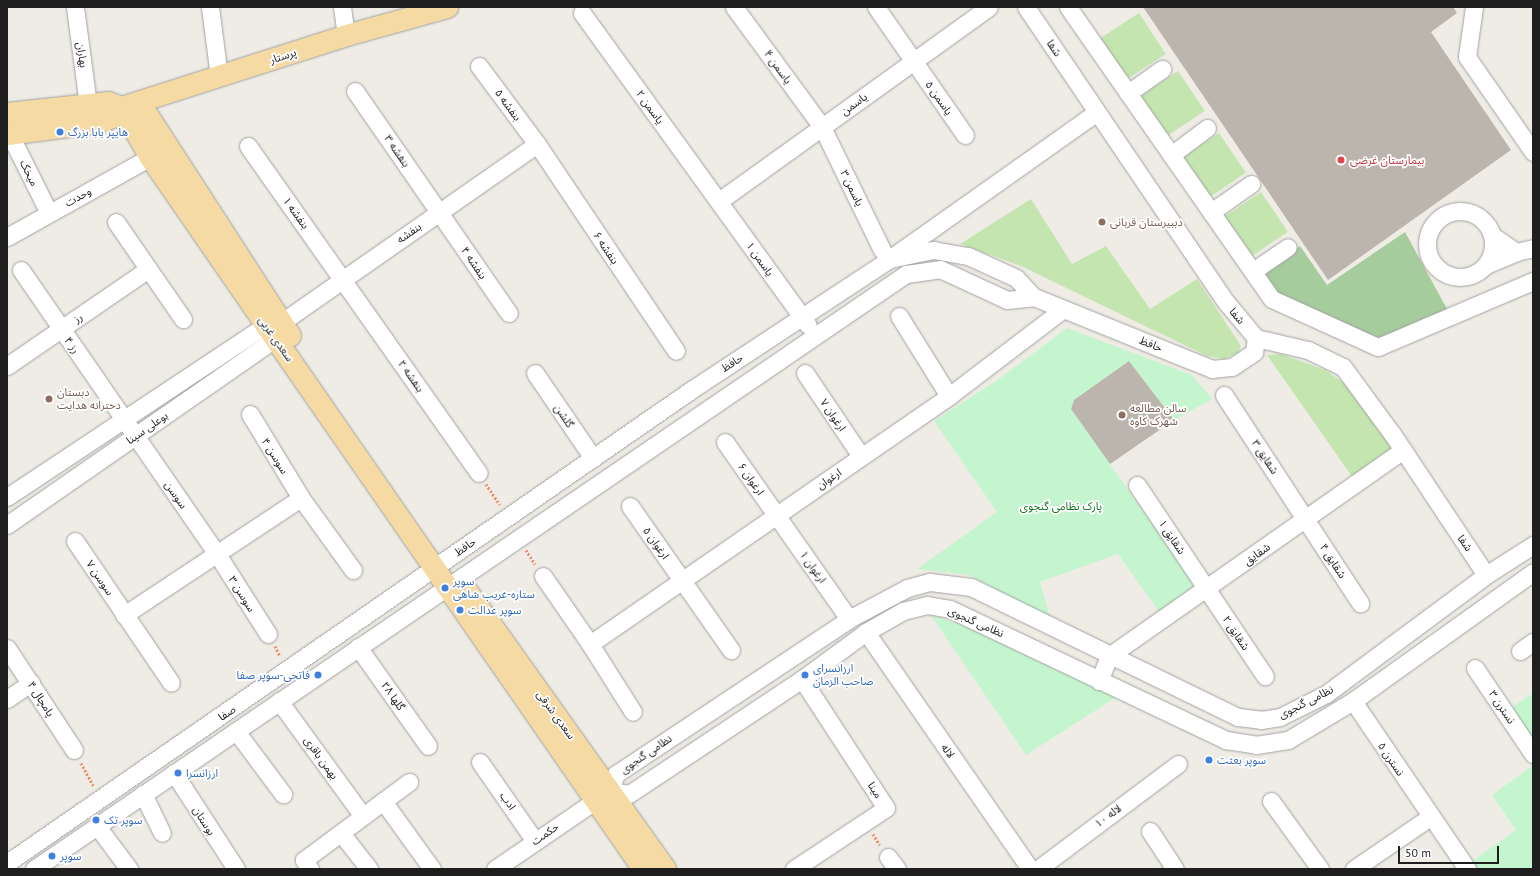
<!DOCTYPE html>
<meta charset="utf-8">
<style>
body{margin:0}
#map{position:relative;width:1540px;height:876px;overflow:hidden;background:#efece5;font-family:"PT Sans","Noto Sans Arabic",sans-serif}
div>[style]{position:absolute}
.grass>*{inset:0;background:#c4e5af;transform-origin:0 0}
.forest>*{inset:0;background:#a6cb9d}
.park>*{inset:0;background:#c5f5ce}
.building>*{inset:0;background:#bbb5ae}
.path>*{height:2.5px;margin-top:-1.25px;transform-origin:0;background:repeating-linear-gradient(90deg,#f08e75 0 2px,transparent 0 4px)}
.roads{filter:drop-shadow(0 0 1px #a2a2a2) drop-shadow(0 0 1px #a2a2a2)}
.minor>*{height:17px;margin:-8.5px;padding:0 8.5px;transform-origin:8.5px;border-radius:8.5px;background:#fff}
.minor>.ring{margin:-8.5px;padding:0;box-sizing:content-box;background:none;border:17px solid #fff;border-radius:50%}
.major>*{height:21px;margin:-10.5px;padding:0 10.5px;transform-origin:10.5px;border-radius:10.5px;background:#f5daa4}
.dots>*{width:11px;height:11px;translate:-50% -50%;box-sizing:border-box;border:2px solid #fff;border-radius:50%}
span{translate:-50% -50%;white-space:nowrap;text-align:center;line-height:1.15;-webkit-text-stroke:3.5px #fff;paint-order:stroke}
.street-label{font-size:11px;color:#1e1e1e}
.shop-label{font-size:11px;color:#366cbe}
.left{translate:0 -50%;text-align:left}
.right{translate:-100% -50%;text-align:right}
.health-label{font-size:11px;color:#be3a42}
.education-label{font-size:11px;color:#785e54}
.park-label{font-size:11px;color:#137525}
.frame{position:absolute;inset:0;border:8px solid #1e1e1e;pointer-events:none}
.scale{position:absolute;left:1398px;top:846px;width:101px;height:18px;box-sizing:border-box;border:2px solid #1e1e1e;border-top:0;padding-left:5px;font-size:12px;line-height:14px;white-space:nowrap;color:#1e1e1e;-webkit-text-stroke:3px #fff;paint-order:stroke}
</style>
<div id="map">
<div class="grass">
<i style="left:1139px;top:13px;width:49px;height:52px;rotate:57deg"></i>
<i style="left:1178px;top:71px;width:48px;height:52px;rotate:56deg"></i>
<i style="left:1219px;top:133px;width:48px;height:52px;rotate:56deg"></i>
<i style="left:1261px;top:192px;width:48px;height:52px;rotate:56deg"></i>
<i style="clip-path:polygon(1031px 199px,1072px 264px,1106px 246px,1150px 309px,1197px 279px,1241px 346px,1238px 353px,1224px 359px,1207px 356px,1021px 266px,960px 244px)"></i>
<i style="clip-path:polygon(1281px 354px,1325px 370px,1344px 383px,1395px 449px,1353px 478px,1267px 355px)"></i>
</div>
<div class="forest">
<i style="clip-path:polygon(1405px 232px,1447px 309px,1378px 339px,1276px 296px,1260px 274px,1300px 246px,1327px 285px)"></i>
</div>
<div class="park">
<i style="clip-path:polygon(1067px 328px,1192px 375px,1212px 399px,1174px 420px,1129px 361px,1074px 400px,1071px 409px,1194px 583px,1189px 592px,1160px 613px,1118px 554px,1040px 582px,1050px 617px,969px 575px,917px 569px,997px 512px,934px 421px,999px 379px)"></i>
<i style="clip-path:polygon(930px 614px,970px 628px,1118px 696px,1026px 755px)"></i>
<i style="clip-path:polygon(1533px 693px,1533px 739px,1509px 709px)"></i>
<i style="clip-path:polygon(1532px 766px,1533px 869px,1471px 869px,1468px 864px,1516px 830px,1492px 795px)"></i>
</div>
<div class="building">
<i style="clip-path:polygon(1143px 7px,1453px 7px,1457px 13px,1431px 32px,1511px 150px,1328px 280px)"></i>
<i style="clip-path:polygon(1129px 361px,1174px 420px,1110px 464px,1071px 409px,1074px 400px)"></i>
</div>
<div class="path">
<i style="left:486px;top:484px;width:25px;rotate:56deg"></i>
<i style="left:526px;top:550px;width:17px;rotate:57deg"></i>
<i style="left:275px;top:646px;width:11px;rotate:63deg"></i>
<i style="left:81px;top:763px;width:26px;rotate:61deg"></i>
<i style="left:873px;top:834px;width:13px;rotate:58deg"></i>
</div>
<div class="roads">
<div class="minor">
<i style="left:75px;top:7px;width:98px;rotate:82.4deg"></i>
<i style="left:210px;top:7px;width:70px;rotate:82.6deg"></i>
<i style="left:342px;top:7px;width:28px;rotate:82deg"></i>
<i style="left:734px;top:7px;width:149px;rotate:53.7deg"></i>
<i style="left:822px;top:127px;width:137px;rotate:64deg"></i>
<i style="left:876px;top:7px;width:156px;rotate:55.2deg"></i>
<i style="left:1026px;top:7px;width:356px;rotate:55.9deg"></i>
<i style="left:1226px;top:302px;width:47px;rotate:50.2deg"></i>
<i style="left:1256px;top:338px;width:53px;rotate:13deg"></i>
<i style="left:1308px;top:350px;width:39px;rotate:26deg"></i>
<i style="left:1343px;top:367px;width:84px;rotate:53.7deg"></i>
<i style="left:1393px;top:435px;width:168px;rotate:56.4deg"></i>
<i style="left:1068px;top:7px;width:356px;rotate:55.1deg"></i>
<i style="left:1272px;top:299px;width:116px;rotate:24.4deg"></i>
<i style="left:1378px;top:347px;width:168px;rotate:-23.1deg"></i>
<i style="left:1474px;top:7px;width:50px;rotate:98deg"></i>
<i style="left:1467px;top:57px;width:116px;rotate:55.2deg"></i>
<i style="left:582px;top:13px;width:385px;rotate:54.1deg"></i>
<i style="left:479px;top:66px;width:97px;rotate:53.4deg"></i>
<i style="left:537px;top:144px;width:249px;rotate:56.1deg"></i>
<i style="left:355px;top:91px;width:270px;rotate:55.3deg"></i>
<i style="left:1128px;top:93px;width:42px;rotate:-35.2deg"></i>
<i style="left:9px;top:133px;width:89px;rotate:63.4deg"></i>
<i style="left:248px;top:146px;width:400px;rotate:54.8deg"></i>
<i style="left:1171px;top:155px;width:45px;rotate:-36.9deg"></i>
<i style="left:719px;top:201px;width:332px;rotate:-35.7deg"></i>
<i class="ring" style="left:1427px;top:211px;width:49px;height:49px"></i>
<i style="left:1211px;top:212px;width:49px;rotate:-35deg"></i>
<i style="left:116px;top:222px;width:118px;rotate:55.4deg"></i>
<i style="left:7px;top:237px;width:164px;rotate:-29.2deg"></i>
<i style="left:1516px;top:252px;width:17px;rotate:-13deg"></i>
<i style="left:895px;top:255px;width:247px;rotate:-35.3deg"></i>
<i style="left:1486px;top:265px;width:33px;rotate:-23deg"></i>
<i style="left:1516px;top:252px;width:29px;rotate:-145deg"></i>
<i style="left:21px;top:270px;width:345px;rotate:55.4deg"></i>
<i style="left:217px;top:554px;width:95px;rotate:57.5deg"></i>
<i style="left:1253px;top:271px;width:42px;rotate:-34.4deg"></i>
<i style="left:899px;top:316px;width:94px;rotate:58deg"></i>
<i style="left:282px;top:322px;width:311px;rotate:-34.9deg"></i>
<i style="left:7px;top:366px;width:171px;rotate:-34.5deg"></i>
<i style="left:535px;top:373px;width:103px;rotate:55.7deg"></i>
<i style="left:805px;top:373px;width:100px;rotate:56deg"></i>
<i style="left:1224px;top:395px;width:249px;rotate:56.8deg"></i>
<i style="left:250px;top:414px;width:98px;rotate:58.7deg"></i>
<i style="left:301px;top:498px;width:89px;rotate:54.2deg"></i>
<i style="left:725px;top:442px;width:216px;rotate:55deg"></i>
<i style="left:1137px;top:485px;width:230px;rotate:56.2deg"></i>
<i style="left:7px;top:497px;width:323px;rotate:-33.6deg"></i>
<i style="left:630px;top:506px;width:176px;rotate:55deg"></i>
<i style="left:7px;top:525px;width:340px;rotate:-34.8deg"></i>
<i style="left:75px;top:541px;width:171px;rotate:55.9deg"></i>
<i style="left:543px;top:576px;width:83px;rotate:55.3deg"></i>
<i style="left:590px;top:644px;width:80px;rotate:57.7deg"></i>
<i style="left:124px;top:615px;width:212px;rotate:-33.5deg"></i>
<i style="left:866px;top:632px;width:288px;rotate:55.3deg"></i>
<i style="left:590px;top:644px;width:436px;rotate:-34.6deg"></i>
<i style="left:949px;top:396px;width:143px;rotate:-37.3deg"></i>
<i style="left:358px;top:647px;width:121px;rotate:54.7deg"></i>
<i style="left:7px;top:648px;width:122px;rotate:56.7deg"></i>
<i style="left:1520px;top:651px;width:16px;rotate:-35deg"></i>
<i style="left:1475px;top:668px;width:104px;rotate:56deg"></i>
<i style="left:1099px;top:681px;width:27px;rotate:-68deg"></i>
<i style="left:1109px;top:656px;width:359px;rotate:-35deg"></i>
<i style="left:7px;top:699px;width:29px;rotate:-34deg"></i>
<i style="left:279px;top:701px;width:142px;rotate:53.9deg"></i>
<i style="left:1353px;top:701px;width:203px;rotate:55.8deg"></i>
<i style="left:236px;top:731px;width:79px;rotate:53.3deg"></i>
<i style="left:480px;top:762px;width:96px;rotate:55.2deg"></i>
<i style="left:174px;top:773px;width:114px;rotate:57.1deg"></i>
<i style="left:610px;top:791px;width:18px;rotate:-71deg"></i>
<i style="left:616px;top:774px;width:280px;rotate:-33.6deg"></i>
<i style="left:849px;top:619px;width:66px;rotate:-28.1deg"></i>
<i style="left:907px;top:588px;width:24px;rotate:-15deg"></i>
<i style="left:930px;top:582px;width:41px;rotate:7deg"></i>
<i style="left:971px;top:587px;width:297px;rotate:26deg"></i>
<i style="left:1238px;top:717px;width:23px;rotate:7deg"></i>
<i style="left:1261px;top:720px;width:19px;rotate:-9deg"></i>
<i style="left:1280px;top:717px;width:51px;rotate:-26.6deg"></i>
<i style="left:1326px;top:694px;width:199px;rotate:-36.6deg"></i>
<i style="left:1486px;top:575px;width:56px;rotate:-32.6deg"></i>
<i style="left:610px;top:791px;width:19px;rotate:9deg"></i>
<i style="left:629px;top:794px;width:208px;rotate:-33.6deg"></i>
<i style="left:802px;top:679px;width:79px;rotate:-36.3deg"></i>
<i style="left:866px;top:632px;width:43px;rotate:-29.6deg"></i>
<i style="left:903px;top:611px;width:25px;rotate:-14deg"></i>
<i style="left:927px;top:605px;width:23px;rotate:10deg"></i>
<i style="left:950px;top:609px;width:306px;rotate:25.4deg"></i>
<i style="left:1226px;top:740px;width:30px;rotate:9deg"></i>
<i style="left:1256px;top:745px;width:32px;rotate:-9deg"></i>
<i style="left:1288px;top:740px;width:76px;rotate:-31deg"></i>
<i style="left:1353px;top:701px;width:221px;rotate:-35.6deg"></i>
<i style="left:143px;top:794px;width:43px;rotate:64deg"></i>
<i style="left:383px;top:801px;width:84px;rotate:54.2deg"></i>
<i style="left:1271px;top:801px;width:84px;rotate:54.2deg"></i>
<i style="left:97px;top:826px;width:54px;rotate:53.3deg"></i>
<i style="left:1150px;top:831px;width:45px;rotate:56.7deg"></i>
<i style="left:341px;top:833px;width:46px;rotate:52.1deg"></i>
<i style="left:888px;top:857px;width:15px;rotate:53deg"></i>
<i style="left:7px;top:863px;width:832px;rotate:-34.66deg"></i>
<i style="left:691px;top:390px;width:238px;rotate:-33.4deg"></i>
<i style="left:890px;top:259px;width:44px;rotate:-11.8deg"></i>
<i style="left:933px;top:250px;width:36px;rotate:10deg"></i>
<i style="left:968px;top:256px;width:53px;rotate:24.6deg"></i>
<i style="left:1016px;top:278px;width:26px;rotate:47deg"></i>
<i style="left:1034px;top:297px;width:192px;rotate:22deg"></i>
<i style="left:1212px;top:369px;width:20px;rotate:-6deg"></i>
<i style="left:1232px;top:367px;width:27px;rotate:-34deg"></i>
<i style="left:1254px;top:352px;width:14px;rotate:-82deg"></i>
<i style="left:34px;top:869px;width:1056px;rotate:-34.31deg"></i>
<i style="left:906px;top:274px;width:34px;rotate:-8deg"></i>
<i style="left:940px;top:269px;width:74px;rotate:24.8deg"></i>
<i style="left:1007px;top:300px;width:27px;rotate:-6deg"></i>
<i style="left:310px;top:869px;width:11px;rotate:-124deg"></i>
<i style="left:304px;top:860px;width:131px;rotate:-36.6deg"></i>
<i style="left:495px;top:869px;width:133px;rotate:-34.3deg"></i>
<i style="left:794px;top:869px;width:110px;rotate:-33.5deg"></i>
<i style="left:886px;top:808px;width:154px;rotate:-123.1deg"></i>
<i style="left:1038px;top:869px;width:175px;rotate:-36.9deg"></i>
<i style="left:1354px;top:869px;width:92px;rotate:-34.4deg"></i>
</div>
<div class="major">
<i style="left:139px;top:102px;width:278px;rotate:57.1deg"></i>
<i style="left:7px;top:113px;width:102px;rotate:-6.2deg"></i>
<i style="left:108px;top:102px;width:14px;rotate:21deg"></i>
<i style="left:121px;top:107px;width:58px;rotate:59.9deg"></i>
<i style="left:150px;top:157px;width:203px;rotate:55.4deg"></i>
<i style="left:265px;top:324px;width:663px;rotate:55.26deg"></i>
<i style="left:7px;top:134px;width:93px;rotate:-7.4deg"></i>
<i style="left:99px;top:122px;width:14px;rotate:-21deg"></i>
<i style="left:112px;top:117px;width:13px;rotate:-48deg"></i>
<i style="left:121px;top:107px;width:236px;rotate:-17.7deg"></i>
<i style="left:346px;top:35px;width:105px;rotate:-15.5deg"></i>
<i style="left:467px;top:591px;width:341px;rotate:54.5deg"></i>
</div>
</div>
<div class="dots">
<i style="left:60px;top:132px;background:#3f7fe0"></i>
<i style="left:1341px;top:160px;background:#e0444e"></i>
<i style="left:1102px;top:222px;background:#8d6e63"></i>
<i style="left:49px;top:399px;background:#8d6e63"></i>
<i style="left:1122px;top:415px;background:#8d6e63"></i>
<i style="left:445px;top:588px;background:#3f7fe0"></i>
<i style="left:460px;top:610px;background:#3f7fe0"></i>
<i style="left:318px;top:675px;background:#3f7fe0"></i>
<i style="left:805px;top:675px;background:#3f7fe0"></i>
<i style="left:1209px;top:760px;background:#3f7fe0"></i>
<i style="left:178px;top:773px;background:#3f7fe0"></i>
<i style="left:96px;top:820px;background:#3f7fe0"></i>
<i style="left:52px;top:856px;background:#3f7fe0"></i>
</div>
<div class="street-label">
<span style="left:1054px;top:48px;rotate:56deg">شفا</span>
<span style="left:82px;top:55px;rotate:82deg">بهاران</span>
<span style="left:283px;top:56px;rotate:-18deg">پرستار</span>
<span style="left:778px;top:67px;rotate:54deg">یاسمن ۴</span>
<span style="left:939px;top:98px;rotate:55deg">یاسمن ۵</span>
<span style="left:854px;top:104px;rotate:-36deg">یاسمن</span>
<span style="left:508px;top:105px;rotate:54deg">بنفشه ۵</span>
<span style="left:650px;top:107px;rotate:54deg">یاسمن ۲</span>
<span style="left:397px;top:151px;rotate:55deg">بنفشه ۳</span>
<span style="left:29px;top:173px;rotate:64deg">میخک</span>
<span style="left:852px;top:188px;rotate:64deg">یاسمن ۳</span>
<span style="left:78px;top:197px;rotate:-29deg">وحدت</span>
<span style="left:296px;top:213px;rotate:54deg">بنفشه ۱</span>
<span style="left:409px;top:233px;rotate:-35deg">بنفشه</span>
<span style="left:606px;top:248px;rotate:56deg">بنفشه ۶</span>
<span style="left:760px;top:259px;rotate:55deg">یاسمن ۱</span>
<span style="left:474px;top:263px;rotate:56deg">بنفشه ۴</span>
<span style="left:1237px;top:316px;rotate:50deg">شفا</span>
<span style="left:78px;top:318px;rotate:-34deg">رز</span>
<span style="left:276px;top:339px;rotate:55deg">سعدی غربی</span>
<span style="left:1151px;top:344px;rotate:22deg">حافظ</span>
<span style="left:72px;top:345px;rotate:56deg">رز ۴</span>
<span style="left:732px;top:363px;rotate:-33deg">حافظ</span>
<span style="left:411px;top:376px;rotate:55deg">بنفشه ۲</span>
<span style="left:833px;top:415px;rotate:56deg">ارغوان ۷</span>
<span style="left:564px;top:416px;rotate:56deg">گلشن</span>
<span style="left:147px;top:428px;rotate:-35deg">بوعلی سینا</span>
<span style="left:275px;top:456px;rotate:58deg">سوسن ۴</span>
<span style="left:1265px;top:457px;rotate:56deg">شقایق ۳</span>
<span style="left:751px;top:479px;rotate:55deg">ارغوان ۶</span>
<span style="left:829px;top:479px;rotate:-35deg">ارغوان</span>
<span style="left:176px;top:495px;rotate:55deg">سوسن</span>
<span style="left:1172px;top:537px;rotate:56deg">شقایق ۱</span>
<span style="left:656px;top:543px;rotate:55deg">ارغوان ۵</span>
<span style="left:1465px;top:543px;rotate:56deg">شفا</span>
<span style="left:465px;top:547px;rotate:-35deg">حافظ</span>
<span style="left:1257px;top:554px;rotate:-35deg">شقایق</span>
<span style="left:1333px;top:561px;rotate:57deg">شقایق ۴</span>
<span style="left:813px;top:567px;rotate:55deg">ارغوان ۱</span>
<span style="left:100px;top:578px;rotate:56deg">سوسن ۷</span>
<span style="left:242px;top:594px;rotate:58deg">سوسن ۳</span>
<span style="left:976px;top:622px;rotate:24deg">نظامی گنجوی</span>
<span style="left:1236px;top:633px;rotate:56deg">شقایق ۲</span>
<span style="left:393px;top:696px;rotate:55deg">گلها ۲۸</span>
<span style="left:41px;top:699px;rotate:57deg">پامچال ۴</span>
<span style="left:1306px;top:702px;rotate:-27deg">نظامی گنجوی</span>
<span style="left:1502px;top:707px;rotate:56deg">نسترن ۳</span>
<span style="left:227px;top:713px;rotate:-35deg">صفا</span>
<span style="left:556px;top:715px;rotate:54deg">سعدی شرقی</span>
<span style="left:948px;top:751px;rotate:55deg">لاله</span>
<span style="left:646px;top:754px;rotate:-34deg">نظامی گنجوی</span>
<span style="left:321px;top:758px;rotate:54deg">بهمن باقری</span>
<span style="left:1391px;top:759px;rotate:56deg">نسترن ۵</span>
<span style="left:875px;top:790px;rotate:57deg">مینا</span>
<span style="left:508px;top:801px;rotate:55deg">ادب</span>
<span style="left:1108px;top:816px;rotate:-37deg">لاله ۱۰</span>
<span style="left:204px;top:821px;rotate:58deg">بوستان</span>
<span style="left:545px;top:834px;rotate:-35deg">حکمت</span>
</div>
<div class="shop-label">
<span class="left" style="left:68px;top:132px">هایپر بابا بزرگ</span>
<span class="left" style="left:453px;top:588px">سوپر<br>ستاره-غریب شاهی</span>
<span class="left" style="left:468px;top:610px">سوپر عدالت</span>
<span class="left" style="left:813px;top:675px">ارزانسرای<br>صاحب الزمان</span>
<span class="right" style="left:310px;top:675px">فاتحی-سوپر صفا</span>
<span class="left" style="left:1217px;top:760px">سوپر بعثت</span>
<span class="left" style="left:186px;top:773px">ارزانسرا</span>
<span class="left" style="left:104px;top:820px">سوپر تک</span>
<span class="left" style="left:60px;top:856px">سوپر</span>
</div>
<div class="health-label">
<span class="left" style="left:1350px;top:160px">بیمارستان غرضی</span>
</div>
<div class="education-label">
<span class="left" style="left:1110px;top:222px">دببیرستان قربانی</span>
<span class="left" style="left:57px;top:399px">دبستان<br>دخترانه هدایت</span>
<span class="left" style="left:1130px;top:415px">سالن مطالعه<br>شهرک کاوه</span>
</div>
<div class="park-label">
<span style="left:1061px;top:506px">پارک نظامی گنجوی</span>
</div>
<div class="frame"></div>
<div class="scale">50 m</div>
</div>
